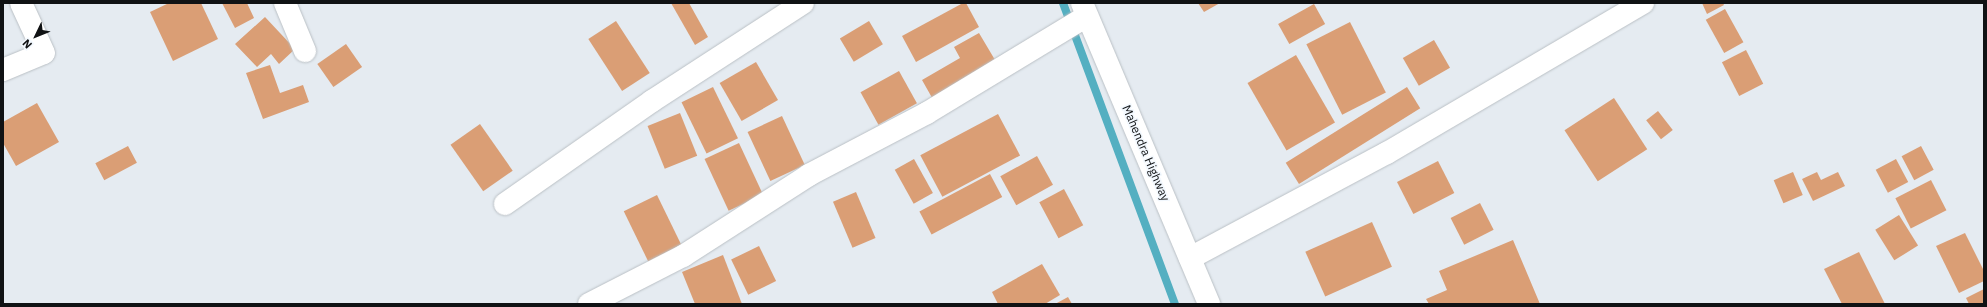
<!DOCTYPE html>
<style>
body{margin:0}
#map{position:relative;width:1987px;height:307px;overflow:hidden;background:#e5ebf1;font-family:"IBM Plex Sans",sans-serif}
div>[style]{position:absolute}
.stream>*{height:8px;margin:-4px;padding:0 4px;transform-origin:4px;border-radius:4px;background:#54afc1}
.building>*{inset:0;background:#da9e75;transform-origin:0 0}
.roads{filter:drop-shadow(0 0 1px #bac0c5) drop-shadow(0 0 1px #bac0c5)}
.minor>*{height:22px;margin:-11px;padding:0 11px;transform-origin:11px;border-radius:11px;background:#fff}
.highway>*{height:22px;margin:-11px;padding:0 11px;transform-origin:11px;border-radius:11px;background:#fff}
span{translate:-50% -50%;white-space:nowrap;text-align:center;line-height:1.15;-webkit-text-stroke:3px #f2f8fe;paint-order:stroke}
.street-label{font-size:12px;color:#101214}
.frame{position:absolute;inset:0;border:4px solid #101214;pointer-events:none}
.north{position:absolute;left:16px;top:16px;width:40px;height:40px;-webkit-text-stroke:3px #f2f8fe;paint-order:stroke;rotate:227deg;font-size:11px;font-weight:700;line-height:16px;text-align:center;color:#101214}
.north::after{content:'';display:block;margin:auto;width:14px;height:18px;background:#101214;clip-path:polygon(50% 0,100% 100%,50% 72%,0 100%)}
</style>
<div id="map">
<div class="stream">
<i style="left:1063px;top:3px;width:321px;rotate:69.6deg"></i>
</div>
<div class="building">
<i style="clip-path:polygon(169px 3px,201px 3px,218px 39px,173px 61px,150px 12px)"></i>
<i style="clip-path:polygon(222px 3px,247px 3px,254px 18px,235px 28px)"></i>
<i style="clip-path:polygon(671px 3px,689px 3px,708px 37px,695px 45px)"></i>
<i style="clip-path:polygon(963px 3px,966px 3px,979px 27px,916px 62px,902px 36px)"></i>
<i style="clip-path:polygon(1198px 3px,1220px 3px,1204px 12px)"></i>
<i style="clip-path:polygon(1702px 3px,1723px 3px,1724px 5px,1707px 14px)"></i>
<i style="left:1314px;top:4px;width:23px;height:41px;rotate:61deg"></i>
<i style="left:1725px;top:9px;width:38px;height:22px;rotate:61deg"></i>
<i style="clip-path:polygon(265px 17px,295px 49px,279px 64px,271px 54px,257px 67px,235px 44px)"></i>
<i style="left:616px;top:21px;width:62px;height:33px;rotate:57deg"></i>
<i style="left:869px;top:21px;width:27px;height:34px;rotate:59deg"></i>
<i style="left:1350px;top:22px;width:79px;height:49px;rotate:63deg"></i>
<i style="clip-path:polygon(979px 33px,998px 65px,935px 103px,922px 80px,960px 58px,954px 47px)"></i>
<i style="left:1434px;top:40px;width:32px;height:36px;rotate:60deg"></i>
<i style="left:346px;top:44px;width:28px;height:35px;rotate:55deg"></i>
<i style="left:1746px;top:50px;width:38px;height:27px;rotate:63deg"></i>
<i style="left:1296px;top:55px;width:78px;height:56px;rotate:60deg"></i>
<i style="left:756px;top:62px;width:44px;height:42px;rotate:60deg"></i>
<i style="clip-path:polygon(270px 65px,280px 93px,303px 85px,309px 102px,263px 119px,246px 73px)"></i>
<i style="left:899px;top:71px;width:37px;height:44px;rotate:61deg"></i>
<i style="left:713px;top:87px;width:57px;height:35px;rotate:64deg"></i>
<i style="left:1407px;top:87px;width:25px;height:143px;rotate:58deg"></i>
<i style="left:1614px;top:98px;width:61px;height:59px;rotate:57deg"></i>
<i style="clip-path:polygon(37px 103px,59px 142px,16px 166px,3px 143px,3px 122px)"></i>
<i style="left:1658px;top:111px;width:24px;height:15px;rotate:52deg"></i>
<i style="left:680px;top:113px;width:46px;height:35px;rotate:68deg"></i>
<i style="left:998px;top:114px;width:47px;height:88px;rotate:62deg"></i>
<i style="left:782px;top:116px;width:54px;height:38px;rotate:65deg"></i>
<i style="left:480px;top:124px;width:57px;height:36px;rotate:55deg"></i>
<i style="left:739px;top:143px;width:57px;height:38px;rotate:65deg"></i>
<i style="left:128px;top:146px;width:19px;height:37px;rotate:62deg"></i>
<i style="left:1921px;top:146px;width:27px;height:22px;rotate:62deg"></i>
<i style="left:1037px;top:156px;width:33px;height:42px;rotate:61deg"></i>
<i style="left:914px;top:159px;width:39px;height:22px;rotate:61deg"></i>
<i style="left:1896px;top:159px;width:26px;height:23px;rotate:62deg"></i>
<i style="left:1438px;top:161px;width:36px;height:46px;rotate:63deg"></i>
<i style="left:1793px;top:172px;width:25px;height:21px;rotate:67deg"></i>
<i style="clip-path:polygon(1817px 172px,1821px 180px,1838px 172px,1845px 186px,1813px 201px,1802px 179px)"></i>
<i style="left:990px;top:174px;width:26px;height:80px;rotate:62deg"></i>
<i style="left:1931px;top:180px;width:34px;height:40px;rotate:63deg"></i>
<i style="left:1064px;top:189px;width:41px;height:28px;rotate:62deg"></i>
<i style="left:856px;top:192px;width:50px;height:25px;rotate:67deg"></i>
<i style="left:657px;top:195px;width:57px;height:37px;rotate:64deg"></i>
<i style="left:1480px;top:203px;width:30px;height:33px;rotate:63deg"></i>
<i style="left:1899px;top:215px;width:36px;height:28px;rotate:58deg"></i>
<i style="left:1372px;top:222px;width:49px;height:73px;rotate:66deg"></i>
<i style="clip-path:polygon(1965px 233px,1984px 271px,1984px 281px,1959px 293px,1936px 246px)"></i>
<i style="clip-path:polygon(1513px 240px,1540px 304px,1429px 304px,1426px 299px,1447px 290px,1439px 271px)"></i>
<i style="left:759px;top:246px;width:39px;height:31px;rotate:64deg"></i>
<i style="clip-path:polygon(1859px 252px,1885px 304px,1842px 304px,1824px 269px)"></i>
<i style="clip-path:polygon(723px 255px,742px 304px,695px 304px,682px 272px)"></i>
<i style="clip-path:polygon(1042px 264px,1060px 295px,1045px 304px,998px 304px,992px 292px)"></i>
<i style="clip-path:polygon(1984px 289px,1984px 304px,1969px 304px,1966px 298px)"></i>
<i style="clip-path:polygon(1068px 297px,1072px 304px,1055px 304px)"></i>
</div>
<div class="roads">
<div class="minor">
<i style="left:285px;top:3px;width:52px;rotate:67.4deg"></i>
<i style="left:3px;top:70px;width:44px;rotate:-22.5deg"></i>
<i style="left:44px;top:53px;width:55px;rotate:-114.7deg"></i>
<i style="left:505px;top:204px;width:179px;rotate:-35deg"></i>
<i style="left:652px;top:101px;width:180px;rotate:-33deg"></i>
<i style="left:1190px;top:258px;width:223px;rotate:-28.1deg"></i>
<i style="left:1387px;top:153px;width:297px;rotate:-30.4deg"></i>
<i style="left:589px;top:304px;width:106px;rotate:-27.1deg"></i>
<i style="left:683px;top:256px;width:150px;rotate:-32.7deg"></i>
<i style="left:809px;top:175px;width:133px;rotate:-27.7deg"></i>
<i style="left:927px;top:113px;width:187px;rotate:-31.2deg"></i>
</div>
<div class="highway">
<i style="left:1082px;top:3px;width:327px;rotate:67.1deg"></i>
</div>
</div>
<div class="street-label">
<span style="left:1146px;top:153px;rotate:67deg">Mahendra Highway</span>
</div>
<div class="frame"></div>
<div class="north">N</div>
</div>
